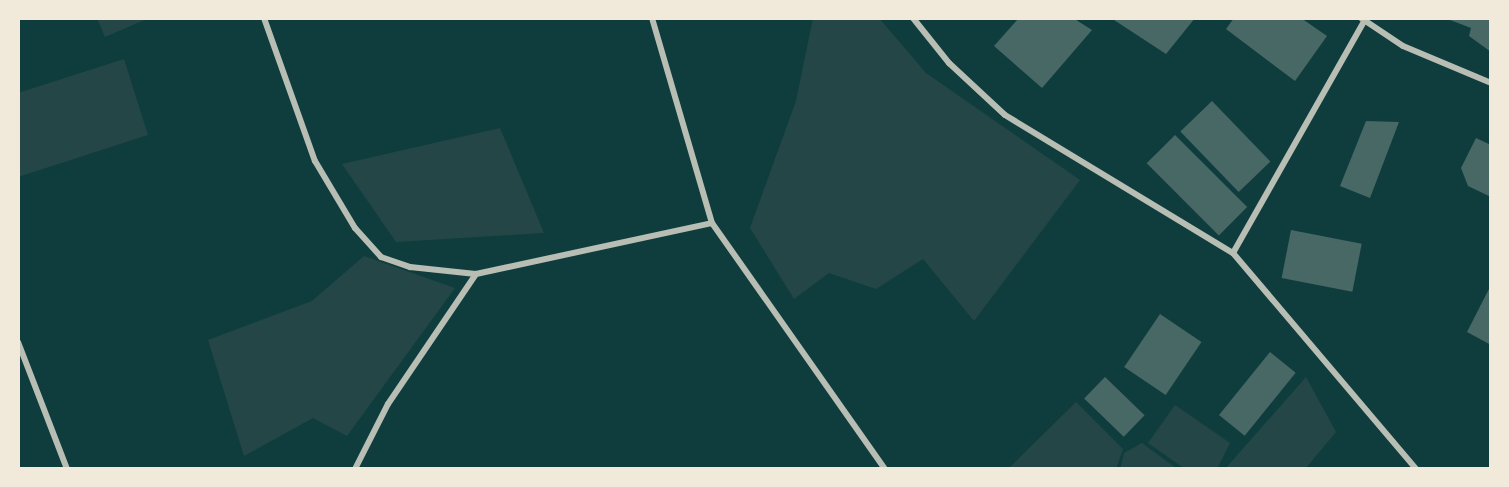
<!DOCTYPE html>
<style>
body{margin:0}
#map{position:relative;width:1509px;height:487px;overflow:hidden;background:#0f3d3e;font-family:"Varela Round",sans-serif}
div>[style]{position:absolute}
.green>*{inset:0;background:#244646}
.building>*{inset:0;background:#486865;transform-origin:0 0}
.minor>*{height:6px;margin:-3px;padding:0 3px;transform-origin:3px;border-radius:3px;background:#b8beb3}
span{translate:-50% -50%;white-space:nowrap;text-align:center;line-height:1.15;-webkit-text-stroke:4.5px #f1e9da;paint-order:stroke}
.frame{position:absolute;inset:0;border:20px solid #f1e9da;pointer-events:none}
</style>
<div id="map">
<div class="green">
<i style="clip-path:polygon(97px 18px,149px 18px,105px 37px)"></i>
<i style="clip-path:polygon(813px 18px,879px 18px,926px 73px,1080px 180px,974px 321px,923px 259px,876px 289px,829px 273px,794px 299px,750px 228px,796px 101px)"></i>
<i style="clip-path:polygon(124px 59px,148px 135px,18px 177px,18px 93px)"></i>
<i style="clip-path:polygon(500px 128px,544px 233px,396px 242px,342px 164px)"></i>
<i style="clip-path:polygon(364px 256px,455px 288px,347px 436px,313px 418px,244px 456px,208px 340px,312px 301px)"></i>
<i style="clip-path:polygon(1306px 377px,1336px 432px,1305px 469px,1225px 469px)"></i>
<i style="clip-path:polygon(1076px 402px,1123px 449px,1116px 469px,1008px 469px)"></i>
<i style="clip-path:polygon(1175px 405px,1230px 443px,1217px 469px,1185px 469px,1148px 443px)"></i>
<i style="clip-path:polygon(1142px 443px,1176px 468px,1175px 469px,1120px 469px,1124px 453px)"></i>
</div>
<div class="building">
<i style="clip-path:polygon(1019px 18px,1073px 18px,1092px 30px,1042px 88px,994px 46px)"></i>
<i style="clip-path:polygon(1111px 18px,1195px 18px,1166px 54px)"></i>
<i style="clip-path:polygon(1234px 18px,1301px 18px,1327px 36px,1295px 81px,1226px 29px)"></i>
<i style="clip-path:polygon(1445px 18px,1491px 18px,1491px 52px,1469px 36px,1471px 28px)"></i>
<i style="left:1212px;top:101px;width:84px;height:44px;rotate:46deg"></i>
<i style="clip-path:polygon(1366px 121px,1399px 122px,1370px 198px,1340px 186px)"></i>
<i style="left:1175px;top:135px;width:102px;height:40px;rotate:45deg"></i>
<i style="clip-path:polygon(1476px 138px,1491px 145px,1491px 197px,1468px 186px,1461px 168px)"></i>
<i style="left:1291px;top:230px;width:72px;height:49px;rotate:11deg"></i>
<i style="clip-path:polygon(1491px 285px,1491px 345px,1467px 332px)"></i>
<i style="left:1160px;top:314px;width:50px;height:64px;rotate:34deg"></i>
<i style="left:1270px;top:352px;width:33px;height:81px;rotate:39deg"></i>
<i style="left:1105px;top:377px;width:55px;height:30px;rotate:44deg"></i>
</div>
<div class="minor">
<i style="left:264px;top:18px;width:152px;rotate:70.4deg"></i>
<i style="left:315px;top:161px;width:78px;rotate:59.2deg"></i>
<i style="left:355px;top:228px;width:39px;rotate:48deg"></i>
<i style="left:381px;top:257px;width:31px;rotate:19deg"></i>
<i style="left:410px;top:267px;width:66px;rotate:6.1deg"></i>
<i style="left:652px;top:18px;width:214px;rotate:73.7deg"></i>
<i style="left:712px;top:223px;width:301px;rotate:54.9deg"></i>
<i style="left:913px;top:18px;width:58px;rotate:51.3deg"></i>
<i style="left:949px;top:63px;width:76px;rotate:42.9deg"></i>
<i style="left:1005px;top:115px;width:267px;rotate:31.2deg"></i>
<i style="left:1233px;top:253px;width:283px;rotate:49.7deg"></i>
<i style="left:1361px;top:18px;width:50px;rotate:33.7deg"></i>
<i style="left:1403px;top:46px;width:95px;rotate:22.8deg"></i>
<i style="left:1233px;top:253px;width:270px;rotate:-60.5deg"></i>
<i style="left:18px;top:342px;width:136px;rotate:68.9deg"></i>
<i style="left:355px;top:469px;width:73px;rotate:-63.1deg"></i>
<i style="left:388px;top:404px;width:157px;rotate:-55.9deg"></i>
<i style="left:476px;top:274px;width:241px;rotate:-12.2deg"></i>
</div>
<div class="frame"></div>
</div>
